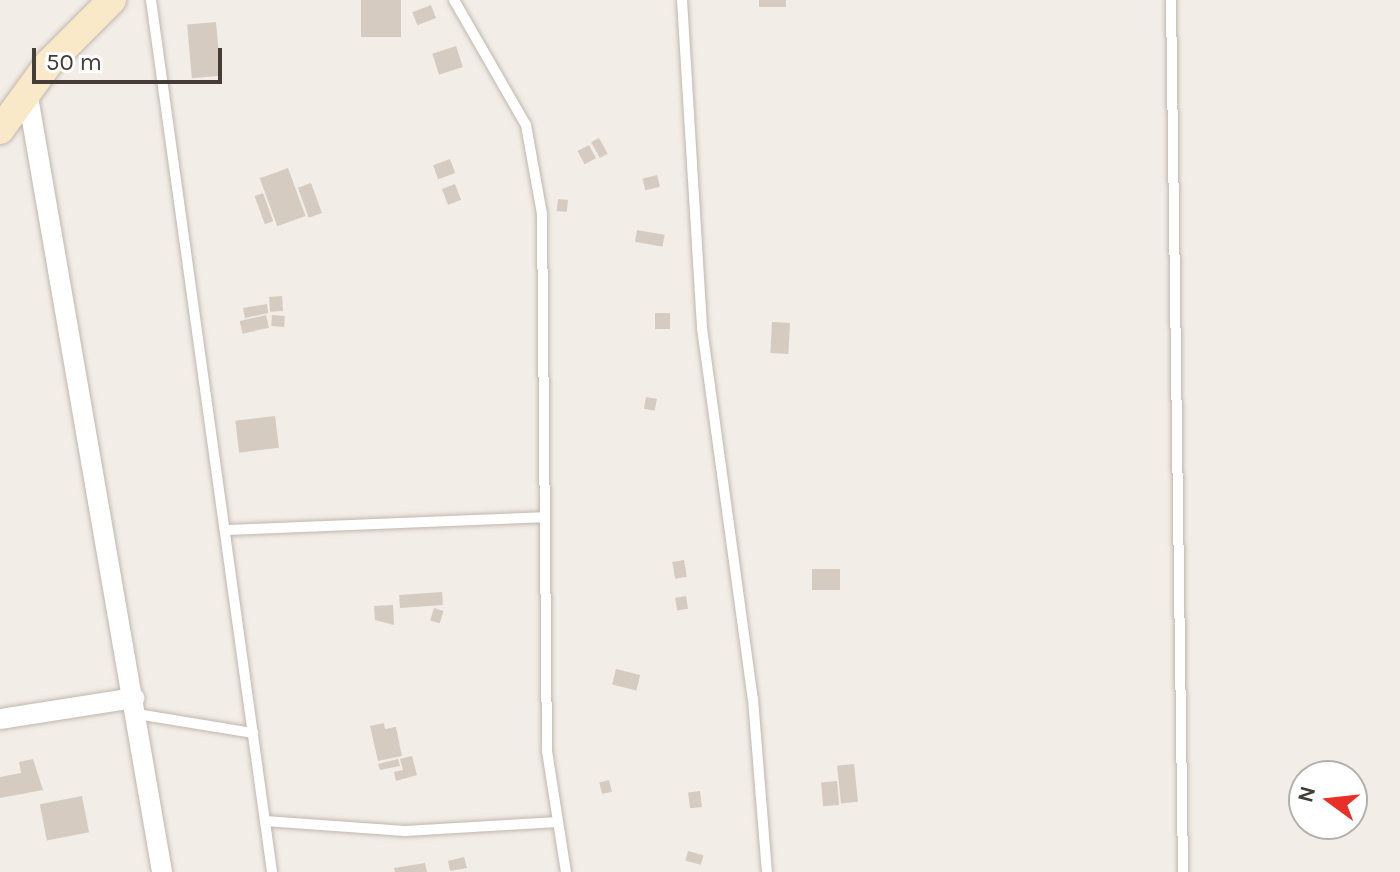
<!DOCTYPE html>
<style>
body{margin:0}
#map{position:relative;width:1400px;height:872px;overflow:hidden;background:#f2ede7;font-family:Karla,sans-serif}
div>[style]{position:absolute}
.building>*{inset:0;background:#d6cbc0;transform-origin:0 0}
.roads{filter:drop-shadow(0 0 2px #c0b7ad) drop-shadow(0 0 2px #c0b7ad)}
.service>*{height:10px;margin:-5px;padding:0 5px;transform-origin:5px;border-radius:5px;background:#fff}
.minor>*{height:20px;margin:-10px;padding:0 10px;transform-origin:10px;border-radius:10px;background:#fff}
.secondary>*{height:28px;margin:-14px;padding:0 14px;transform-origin:14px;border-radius:14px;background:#fae9c9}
span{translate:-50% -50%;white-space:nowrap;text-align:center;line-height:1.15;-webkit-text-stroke:6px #fff;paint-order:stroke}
.north{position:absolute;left:1288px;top:760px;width:80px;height:80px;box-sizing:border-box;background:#fff;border:2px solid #b4b1af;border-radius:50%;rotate:285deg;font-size:22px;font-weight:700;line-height:32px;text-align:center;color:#443d37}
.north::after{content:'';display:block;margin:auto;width:28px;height:36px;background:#e82f28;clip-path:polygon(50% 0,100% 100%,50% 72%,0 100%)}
.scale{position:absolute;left:32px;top:48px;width:190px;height:36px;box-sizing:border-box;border:4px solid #443d37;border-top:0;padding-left:10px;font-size:24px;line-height:28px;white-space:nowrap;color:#443d37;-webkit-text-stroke:6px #fff;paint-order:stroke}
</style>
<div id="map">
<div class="building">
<i style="left:361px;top:0;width:40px;height:37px"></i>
<i style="left:759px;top:0;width:27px;height:7px"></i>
<i style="left:431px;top:5px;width:14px;height:20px;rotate:69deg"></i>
<i style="left:216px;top:22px;width:54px;height:29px;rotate:85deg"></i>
<i style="left:456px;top:46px;width:22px;height:25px;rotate:72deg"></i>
<i style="left:599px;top:138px;width:18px;height:9px;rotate:61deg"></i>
<i style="left:589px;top:145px;width:15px;height:13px;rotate:62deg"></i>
<i style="left:450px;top:159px;width:15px;height:18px;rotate:70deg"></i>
<i style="left:288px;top:168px;width:51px;height:30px;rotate:70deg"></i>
<i style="left:657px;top:175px;width:12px;height:15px;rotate:76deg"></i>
<i style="left:311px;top:183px;width:32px;height:14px;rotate:70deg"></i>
<i style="left:455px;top:184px;width:17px;height:14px;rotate:69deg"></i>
<i style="left:263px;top:193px;width:30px;height:9px;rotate:70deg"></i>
<i style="left:558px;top:199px;width:10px;height:12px;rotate:6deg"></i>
<i style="left:637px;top:230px;width:28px;height:12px;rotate:10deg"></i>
<i style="left:282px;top:296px;width:15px;height:13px;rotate:86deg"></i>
<i style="clip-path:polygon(267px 304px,268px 313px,245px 318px,243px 308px)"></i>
<i style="left:655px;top:313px;width:15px;height:16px"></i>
<i style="left:266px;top:315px;width:13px;height:27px;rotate:77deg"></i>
<i style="left:272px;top:315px;width:13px;height:11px;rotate:4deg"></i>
<i style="left:772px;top:322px;width:18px;height:31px;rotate:3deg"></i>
<i style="left:646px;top:397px;width:11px;height:12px;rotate:10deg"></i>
<i style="left:275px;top:416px;width:32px;height:40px;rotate:83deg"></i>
<i style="left:684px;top:560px;width:17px;height:12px;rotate:80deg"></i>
<i style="left:840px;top:569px;width:21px;height:28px;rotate:90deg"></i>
<i style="left:442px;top:592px;width:13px;height:43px;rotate:86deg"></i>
<i style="left:686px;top:596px;width:13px;height:11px;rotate:81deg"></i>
<i style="clip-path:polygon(393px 605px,394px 625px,375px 620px,374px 606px)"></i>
<i style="left:434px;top:608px;width:10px;height:13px;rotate:17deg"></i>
<i style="left:616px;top:669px;width:25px;height:16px;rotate:14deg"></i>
<i style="clip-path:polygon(384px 723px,385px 729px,396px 727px,402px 756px,378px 761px,370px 726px)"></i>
<i style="clip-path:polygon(412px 756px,417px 775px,396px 781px,394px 772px,403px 770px,400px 759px)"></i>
<i style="clip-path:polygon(33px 759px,43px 790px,0 798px,0 777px,21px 773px,19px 762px)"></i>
<i style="clip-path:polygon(398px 759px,400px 766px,380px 770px,378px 764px)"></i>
<i style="left:854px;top:764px;width:38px;height:17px;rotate:84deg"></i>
<i style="left:609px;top:780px;width:12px;height:10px;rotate:76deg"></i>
<i style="left:837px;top:781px;width:24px;height:16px;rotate:85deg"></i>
<i style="left:700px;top:791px;width:16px;height:12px;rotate:83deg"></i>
<i style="left:82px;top:796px;width:37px;height:43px;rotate:79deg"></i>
<i style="left:688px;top:851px;width:16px;height:10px;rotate:15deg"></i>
<i style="clip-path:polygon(464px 857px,467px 868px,450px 871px,448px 861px)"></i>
<i style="clip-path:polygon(425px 863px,427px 872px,395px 872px,394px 868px)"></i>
</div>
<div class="roads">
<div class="service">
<i style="left:151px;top:0;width:880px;rotate:82.1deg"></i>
<i style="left:454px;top:0;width:144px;rotate:60.1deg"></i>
<i style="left:526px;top:125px;width:90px;rotate:79.8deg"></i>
<i style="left:542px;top:214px;width:537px;rotate:89.47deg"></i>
<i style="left:547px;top:751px;width:122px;rotate:81.1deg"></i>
<i style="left:682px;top:0;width:329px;rotate:86.5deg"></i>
<i style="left:702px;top:328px;width:374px;rotate:82.2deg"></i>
<i style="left:753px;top:699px;width:174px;rotate:85.4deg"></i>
<i style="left:1171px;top:0;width:872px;rotate:89.21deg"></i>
<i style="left:226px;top:530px;width:318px;rotate:-2.3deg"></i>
<i style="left:137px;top:714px;width:118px;rotate:9.3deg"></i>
<i style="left:265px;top:821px;width:140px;rotate:4.1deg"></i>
<i style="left:405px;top:831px;width:153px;rotate:-3.4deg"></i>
</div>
<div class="minor">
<i style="left:27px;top:91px;width:793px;rotate:80.19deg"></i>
<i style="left:0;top:719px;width:136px;rotate:-8.9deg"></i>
</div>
<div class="secondary">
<i style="left:0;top:130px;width:83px;rotate:-53.8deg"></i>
<i style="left:49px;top:63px;width:89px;rotate:-45deg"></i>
</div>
</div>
<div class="north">N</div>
<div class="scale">50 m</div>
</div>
